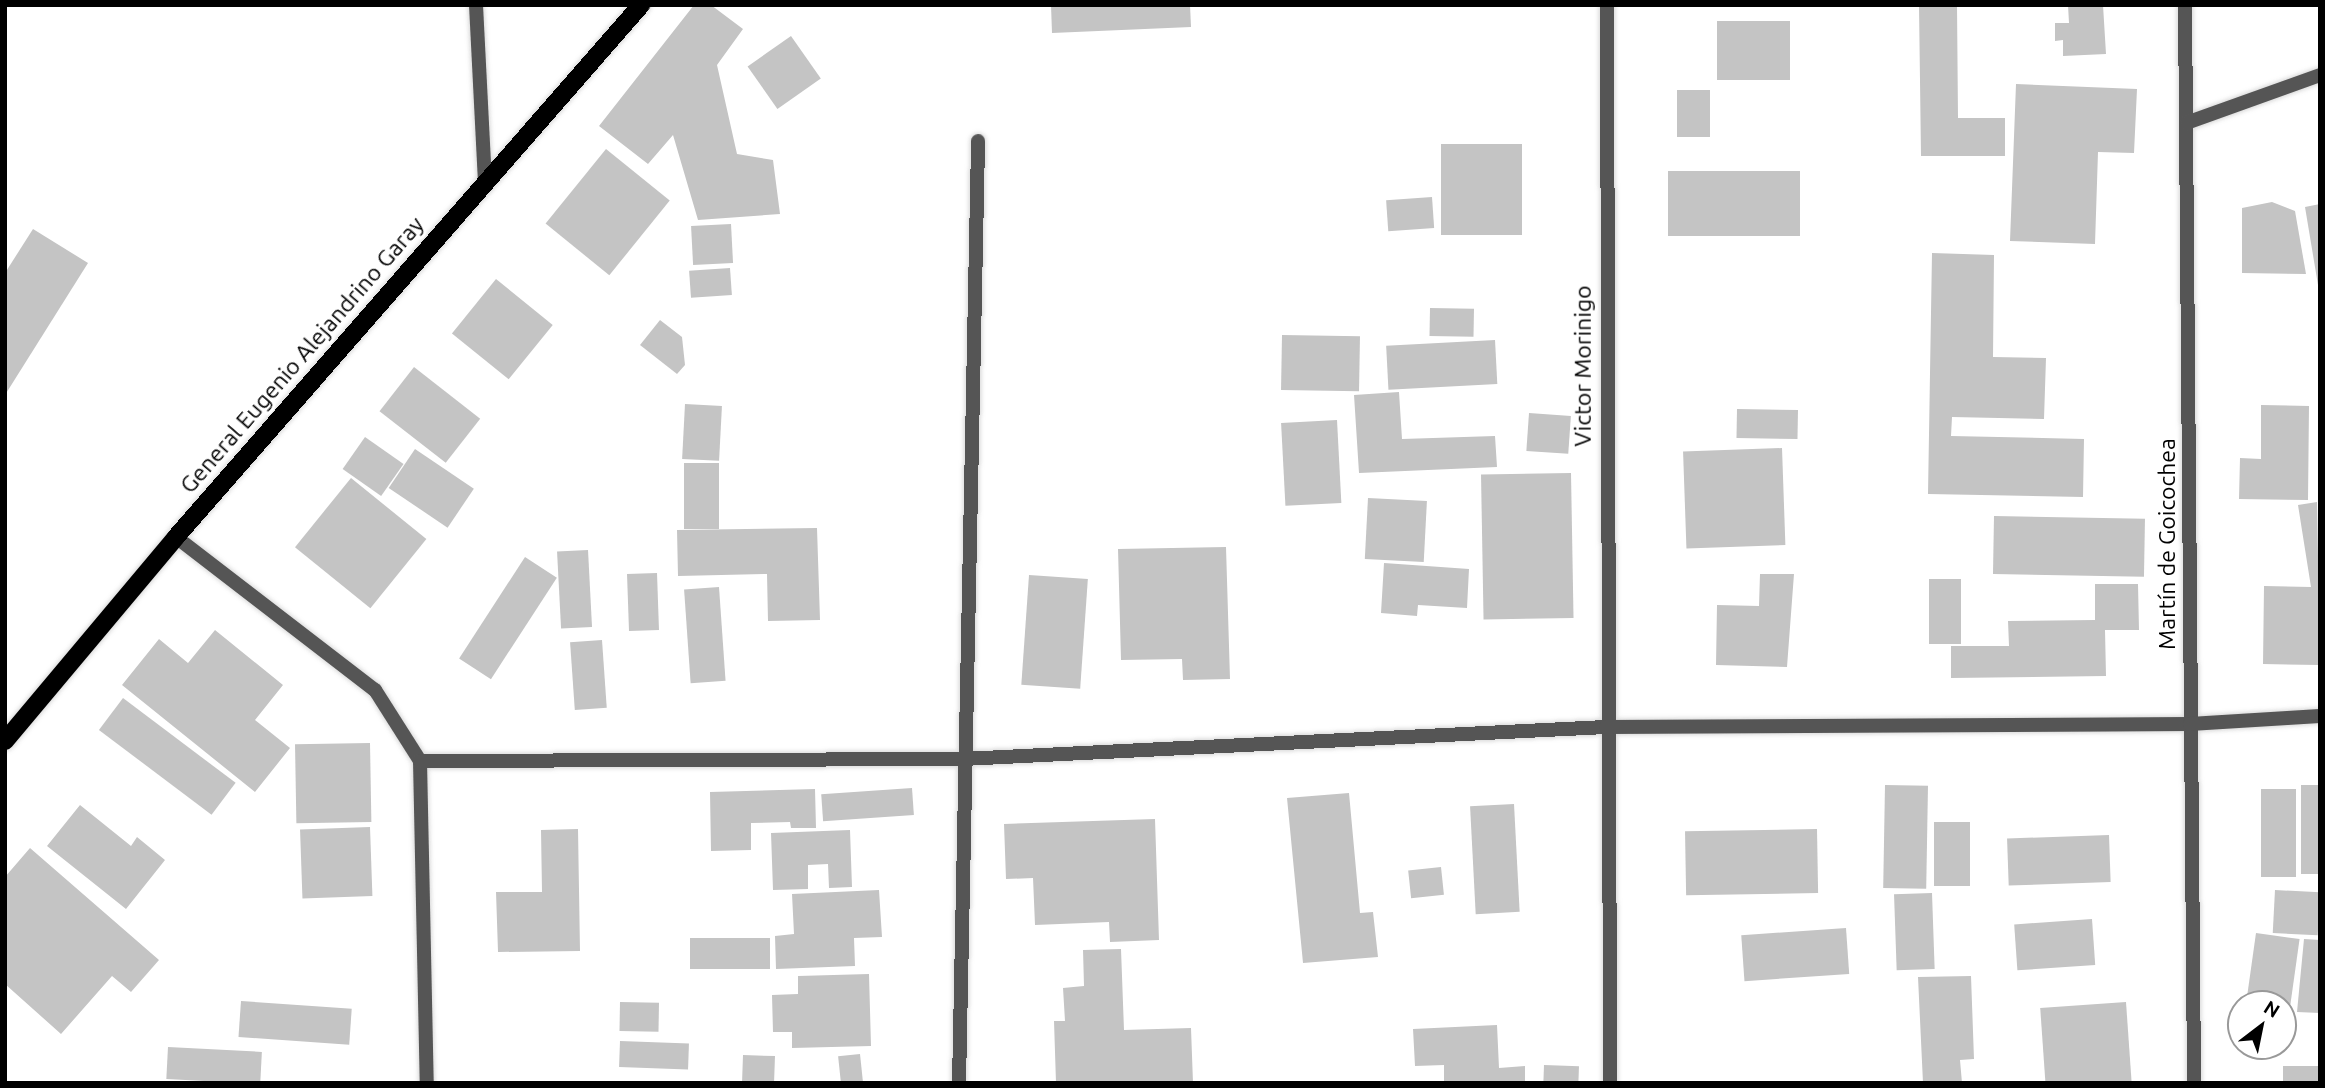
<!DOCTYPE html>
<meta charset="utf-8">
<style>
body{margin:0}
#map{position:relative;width:2325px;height:1088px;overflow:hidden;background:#fff;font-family:Ubuntu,sans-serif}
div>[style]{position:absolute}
.building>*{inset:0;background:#c4c4c4;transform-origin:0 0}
.roads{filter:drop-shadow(0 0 2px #dbdbdb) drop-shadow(0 0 2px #dbdbdb)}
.minor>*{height:14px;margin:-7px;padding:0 7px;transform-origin:7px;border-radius:7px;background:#555}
.primary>*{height:18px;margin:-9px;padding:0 9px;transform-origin:9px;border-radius:9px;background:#000}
span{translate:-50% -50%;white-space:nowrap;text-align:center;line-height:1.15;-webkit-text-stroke:6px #fff;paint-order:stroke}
.street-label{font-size:23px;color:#000}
.frame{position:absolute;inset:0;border:7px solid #000;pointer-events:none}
.north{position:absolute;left:2227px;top:990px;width:70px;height:70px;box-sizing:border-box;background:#fff;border:2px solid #999;border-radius:50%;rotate:32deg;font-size:19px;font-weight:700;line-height:28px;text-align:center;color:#000}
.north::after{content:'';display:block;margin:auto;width:24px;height:32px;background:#000;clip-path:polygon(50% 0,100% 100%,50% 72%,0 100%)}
</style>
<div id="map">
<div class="building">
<i style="clip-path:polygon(694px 5px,711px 5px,743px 29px,717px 65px,737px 154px,773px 160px,780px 214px,698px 220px,673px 135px,648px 164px,599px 126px)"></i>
<i style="clip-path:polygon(1051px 5px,1190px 5px,1191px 27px,1052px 33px)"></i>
<i style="clip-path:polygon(1957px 5px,1958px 118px,2005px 118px,2005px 156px,1921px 156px,1919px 6px)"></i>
<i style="clip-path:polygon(2068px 5px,2103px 5px,2106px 54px,2063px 56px,2063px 40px,2055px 41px,2055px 23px,2069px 23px)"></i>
<i style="left:1717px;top:21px;width:73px;height:59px"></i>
<i style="left:791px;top:36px;width:52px;height:53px;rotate:55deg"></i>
<i style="clip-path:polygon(2016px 84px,2137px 89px,2134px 153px,2098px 152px,2095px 244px,2010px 241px)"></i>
<i style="left:1677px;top:90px;width:33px;height:47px"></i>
<i style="left:1441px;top:144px;width:81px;height:91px"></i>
<i style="left:606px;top:149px;width:82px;height:96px;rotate:39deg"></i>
<i style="left:1668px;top:171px;width:132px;height:65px"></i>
<i style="left:1432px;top:197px;width:31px;height:46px;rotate:86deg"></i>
<i style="clip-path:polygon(2272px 202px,2295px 211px,2306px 274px,2242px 273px,2242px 208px)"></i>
<i style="clip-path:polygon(2320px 204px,2320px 285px,2318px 285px,2305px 207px)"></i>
<i style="left:731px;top:224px;width:39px;height:40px;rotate:87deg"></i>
<i style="clip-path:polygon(33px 229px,88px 263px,5px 395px,5px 273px)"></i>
<i style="clip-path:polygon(1932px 253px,1994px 255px,1993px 357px,2046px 358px,2044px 419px,1952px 417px,1951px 436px,2084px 439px,2083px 497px,1928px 494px)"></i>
<i style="left:730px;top:268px;width:27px;height:41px;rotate:86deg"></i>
<i style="left:496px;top:279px;width:73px;height:70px;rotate:39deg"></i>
<i style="left:1430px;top:308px;width:44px;height:28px;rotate:1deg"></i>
<i style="clip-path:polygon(660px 320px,682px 337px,685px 365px,677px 374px,640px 345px)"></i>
<i style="left:1282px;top:335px;width:78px;height:55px;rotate:1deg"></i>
<i style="left:1495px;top:340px;width:44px;height:109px;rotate:87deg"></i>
<i style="left:414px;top:367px;width:84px;height:56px;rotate:38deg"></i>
<i style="clip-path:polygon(1399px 392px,1402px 439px,1495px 436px,1497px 467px,1359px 473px,1354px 395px)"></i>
<i style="left:685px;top:404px;width:37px;height:55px;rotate:3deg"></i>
<i style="clip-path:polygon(2261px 405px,2309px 406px,2308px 500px,2239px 499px,2240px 458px,2261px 459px)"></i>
<i style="left:1737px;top:409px;width:61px;height:29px;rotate:1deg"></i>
<i style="left:1529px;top:413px;width:42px;height:38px;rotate:4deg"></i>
<i style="left:1337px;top:420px;width:83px;height:56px;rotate:87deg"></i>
<i style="left:365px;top:437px;width:47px;height:39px;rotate:35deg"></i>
<i style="left:1782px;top:448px;width:97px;height:99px;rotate:88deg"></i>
<i style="left:415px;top:449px;width:71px;height:47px;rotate:34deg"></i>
<i style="left:684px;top:463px;width:35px;height:66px"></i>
<i style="left:1571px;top:473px;width:145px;height:90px;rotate:89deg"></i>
<i style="left:351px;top:478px;width:97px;height:89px;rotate:39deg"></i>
<i style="left:1368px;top:498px;width:59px;height:61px;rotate:3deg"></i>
<i style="clip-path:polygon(2317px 502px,2320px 665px,2263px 664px,2264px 586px,2311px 587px,2298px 505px)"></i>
<i style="left:1994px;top:516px;width:151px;height:58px;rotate:1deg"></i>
<i style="clip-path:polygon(817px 528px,820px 620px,768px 621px,767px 574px,678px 576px,677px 530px)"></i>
<i style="clip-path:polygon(1226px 547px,1230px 679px,1183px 680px,1182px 659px,1121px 660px,1118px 549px)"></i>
<i style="left:588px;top:550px;width:77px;height:31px;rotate:87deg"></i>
<i style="left:525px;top:557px;width:38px;height:121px;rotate:33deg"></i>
<i style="clip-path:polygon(1384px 563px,1469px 569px,1467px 608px,1418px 605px,1417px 616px,1381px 613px)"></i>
<i style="left:657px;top:573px;width:57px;height:30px;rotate:88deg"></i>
<i style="clip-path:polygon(1760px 574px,1794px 574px,1787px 667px,1716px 665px,1717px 605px,1759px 606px)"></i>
<i style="left:1029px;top:575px;width:59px;height:110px;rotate:4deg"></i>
<i style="left:1929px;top:579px;width:32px;height:65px"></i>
<i style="clip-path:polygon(2095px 584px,2138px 584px,2139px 630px,2105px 630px,2106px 676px,1951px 678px,1951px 646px,2009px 646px,2008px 621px,2095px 620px)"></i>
<i style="left:719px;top:587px;width:94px;height:35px;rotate:86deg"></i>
<i style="clip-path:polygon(215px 630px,283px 685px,255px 720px,290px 748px,255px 792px,122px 685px,159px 639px,188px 663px)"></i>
<i style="left:602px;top:640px;width:68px;height:32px;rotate:86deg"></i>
<i style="left:123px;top:698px;width:141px;height:40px;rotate:37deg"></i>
<i style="left:370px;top:743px;width:79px;height:75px;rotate:89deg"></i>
<i style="left:1885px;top:785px;width:43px;height:103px;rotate:1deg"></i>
<i style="left:2320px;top:785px;width:89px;height:19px;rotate:90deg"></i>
<i style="left:912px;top:788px;width:27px;height:91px;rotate:86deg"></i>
<i style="clip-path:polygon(815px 789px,816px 828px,791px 828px,790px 822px,751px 823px,751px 850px,711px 851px,710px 792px)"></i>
<i style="left:2261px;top:789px;width:35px;height:88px"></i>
<i style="clip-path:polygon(1349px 793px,1360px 913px,1373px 912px,1378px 957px,1303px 963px,1287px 798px)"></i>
<i style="left:1514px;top:804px;width:108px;height:44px;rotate:87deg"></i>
<i style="clip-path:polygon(80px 805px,131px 846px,137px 837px,165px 860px,126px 909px,47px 846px)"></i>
<i style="clip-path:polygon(1155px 819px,1159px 940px,1110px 942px,1109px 922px,1035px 925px,1033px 878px,1006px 879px,1004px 824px)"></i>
<i style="left:1934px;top:822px;width:36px;height:64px"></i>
<i style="left:370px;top:827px;width:69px;height:70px;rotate:88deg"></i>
<i style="clip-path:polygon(578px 829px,580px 951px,498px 952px,496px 892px,542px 892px,541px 830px)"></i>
<i style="left:1817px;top:829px;width:64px;height:132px;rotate:89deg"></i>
<i style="clip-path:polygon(850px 830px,852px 887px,829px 888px,828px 864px,808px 865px,808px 889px,773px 890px,771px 833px)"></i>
<i style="left:2109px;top:835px;width:47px;height:102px;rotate:88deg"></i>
<i style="clip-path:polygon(30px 848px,159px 960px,131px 992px,112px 976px,61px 1034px,5px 984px,5px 877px)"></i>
<i style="left:1441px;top:867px;width:28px;height:33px;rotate:84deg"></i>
<i style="clip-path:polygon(879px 890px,882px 937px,854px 938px,855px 966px,776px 969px,775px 936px,794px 934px,792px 894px)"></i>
<i style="left:2275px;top:890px;width:45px;height:43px;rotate:3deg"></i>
<i style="left:1932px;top:893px;width:76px;height:38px;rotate:88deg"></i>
<i style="left:2092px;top:919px;width:46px;height:78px;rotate:86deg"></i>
<i style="left:1846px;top:928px;width:46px;height:105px;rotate:86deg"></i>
<i style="left:2256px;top:933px;width:44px;height:66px;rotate:8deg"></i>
<i style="left:690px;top:938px;width:80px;height:31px"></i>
<i style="clip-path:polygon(2304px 939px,2320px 940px,2320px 1013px,2297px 1012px)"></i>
<i style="clip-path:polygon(1121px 949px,1124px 1030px,1191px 1028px,1193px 1083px,1056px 1083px,1054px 1021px,1065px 1021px,1063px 988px,1084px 986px,1083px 950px)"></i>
<i style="clip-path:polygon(869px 974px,871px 1046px,792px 1048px,792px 1032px,773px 1032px,772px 995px,798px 994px,798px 976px)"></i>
<i style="clip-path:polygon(1971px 976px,1974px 1059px,1960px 1060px,1962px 1083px,1923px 1083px,1918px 977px)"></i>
<i style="left:241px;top:1001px;width:111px;height:36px;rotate:4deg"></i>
<i style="left:620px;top:1002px;width:39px;height:29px;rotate:1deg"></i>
<i style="left:2126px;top:1002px;width:81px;height:86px;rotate:86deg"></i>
<i style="clip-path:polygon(1497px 1025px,1499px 1068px,1525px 1066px,1525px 1083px,1444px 1083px,1444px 1065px,1415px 1066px,1413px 1029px)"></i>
<i style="left:620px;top:1041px;width:69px;height:26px;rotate:2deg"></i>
<i style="left:168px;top:1047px;width:94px;height:32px;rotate:3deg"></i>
<i style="left:860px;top:1054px;width:29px;height:22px;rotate:84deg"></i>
<i style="left:743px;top:1055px;width:32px;height:28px;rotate:2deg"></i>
<i style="left:1544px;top:1065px;width:35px;height:18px;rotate:2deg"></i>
<i style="left:2283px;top:1066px;width:37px;height:17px"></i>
</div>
<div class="roads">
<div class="minor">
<i style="left:476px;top:5px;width:178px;rotate:87.1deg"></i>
<i style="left:1607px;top:5px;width:1078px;rotate:89.84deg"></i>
<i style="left:2185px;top:5px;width:1078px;rotate:89.52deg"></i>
<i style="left:2189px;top:122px;width:139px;rotate:-19.7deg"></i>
<i style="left:176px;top:537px;width:251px;rotate:37.6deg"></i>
<i style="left:375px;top:690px;width:84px;rotate:57.6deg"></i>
<i style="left:420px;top:761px;width:322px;rotate:88.8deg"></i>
<i style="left:420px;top:761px;width:543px;rotate:-0.21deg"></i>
<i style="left:963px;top:759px;width:644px;rotate:-2.85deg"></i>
<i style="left:1606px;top:727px;width:584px;rotate:-0.29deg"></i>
<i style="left:2190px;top:724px;width:130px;rotate:-3.5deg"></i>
<i style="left:959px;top:1083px;width:942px;rotate:-88.84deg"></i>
</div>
<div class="primary">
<i style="left:5px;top:741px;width:266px;rotate:-50deg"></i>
<i style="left:176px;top:537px;width:707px;rotate:-48.84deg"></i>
</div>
</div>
<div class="street-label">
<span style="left:302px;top:355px;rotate:-49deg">General Eugenio Alejandrino Garay</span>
<span style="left:1583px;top:366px;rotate:-90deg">Victor Morinigo</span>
<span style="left:2167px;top:544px;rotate:-90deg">Martín de Goicochea</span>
</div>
<div class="frame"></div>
<div class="north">N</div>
</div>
